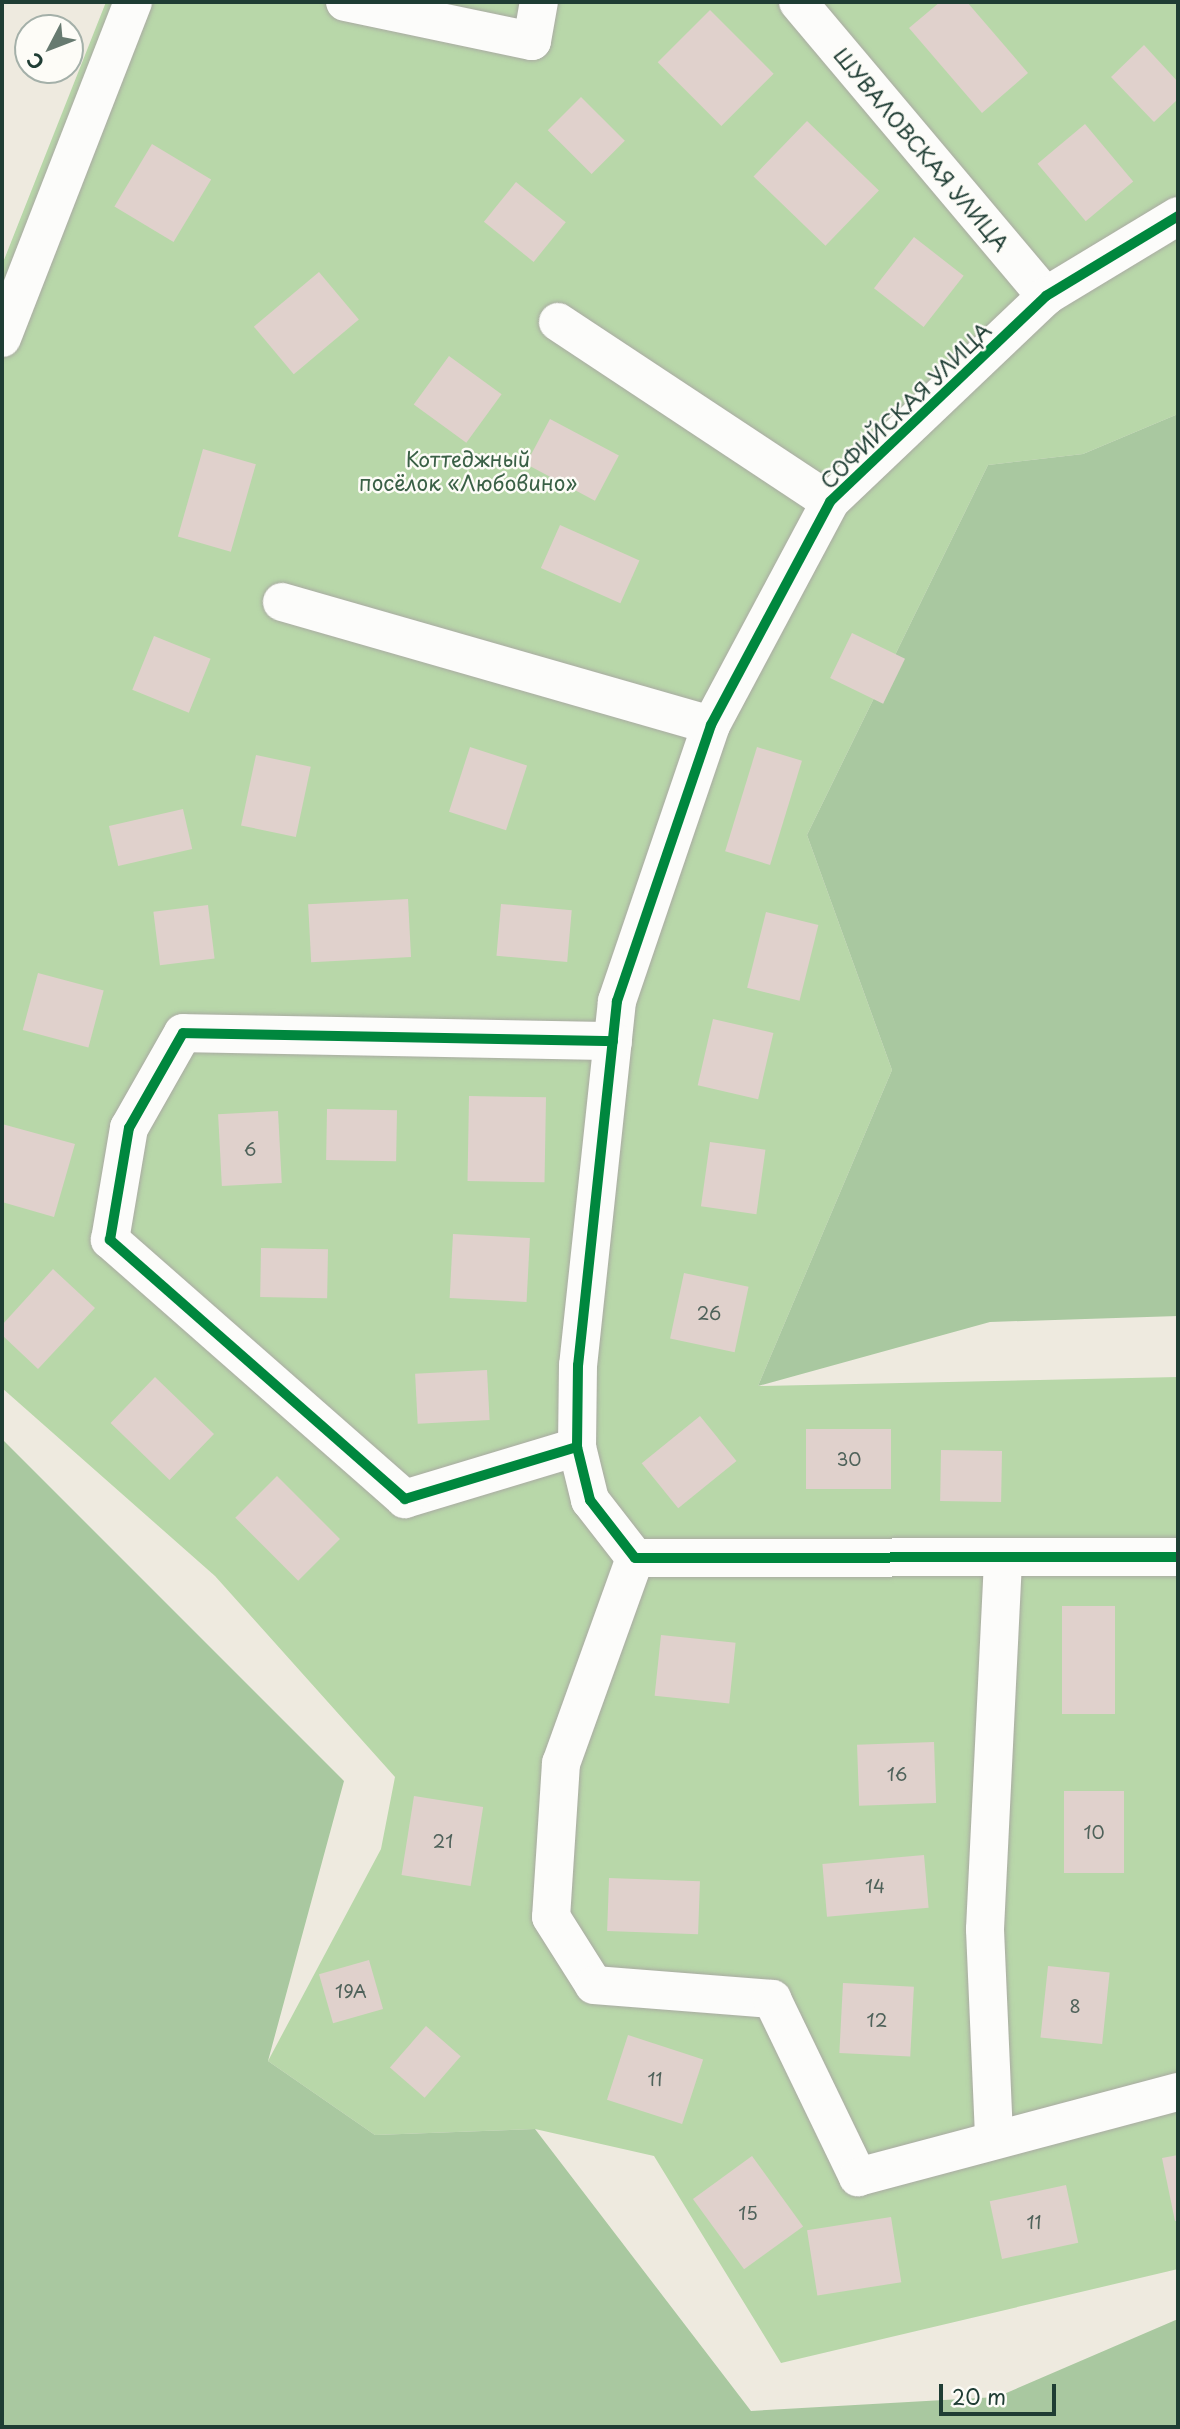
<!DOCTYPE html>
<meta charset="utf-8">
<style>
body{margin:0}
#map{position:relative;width:1180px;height:2429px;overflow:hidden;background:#eeeadf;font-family:"Playpen Sans",sans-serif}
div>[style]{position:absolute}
.green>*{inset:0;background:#b8d7a9}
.forest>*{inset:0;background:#a9c8a0}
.building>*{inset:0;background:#e0d1cc;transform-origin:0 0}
.roads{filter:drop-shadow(0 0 2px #a9aaa2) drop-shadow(0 0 2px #a9aaa2)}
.minor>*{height:38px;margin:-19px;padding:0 19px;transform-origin:19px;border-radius:19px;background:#fcfcfa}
.cycleway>*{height:10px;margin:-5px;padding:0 5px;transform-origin:5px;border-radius:5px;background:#00873e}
span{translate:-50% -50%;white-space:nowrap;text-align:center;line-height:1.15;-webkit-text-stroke:5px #fdfcf7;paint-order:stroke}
.number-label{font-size:18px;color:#4f625a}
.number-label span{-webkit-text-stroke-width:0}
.street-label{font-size:21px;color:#1f3d34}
.park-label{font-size:21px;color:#3a6046}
.frame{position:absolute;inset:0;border:4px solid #1f3d34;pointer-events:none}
.north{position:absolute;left:14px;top:14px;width:70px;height:70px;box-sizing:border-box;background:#fdfcf7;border:2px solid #a4b0a9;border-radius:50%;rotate:228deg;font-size:19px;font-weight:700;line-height:28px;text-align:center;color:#1f3d34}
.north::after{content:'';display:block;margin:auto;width:24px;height:32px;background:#677a70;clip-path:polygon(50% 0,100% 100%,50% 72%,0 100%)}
.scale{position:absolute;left:939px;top:2384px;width:117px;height:32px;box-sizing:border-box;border:4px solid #1f3d34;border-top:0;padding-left:9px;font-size:21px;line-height:24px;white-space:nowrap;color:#1f3d34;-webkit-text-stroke:5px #fdfcf7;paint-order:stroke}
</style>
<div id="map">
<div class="green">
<i style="clip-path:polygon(106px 2px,1178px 2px,1178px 414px,1083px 454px,988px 465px,807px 835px,892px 1070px,758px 1386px,1178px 1377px,1178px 2269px,781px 2363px,654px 2156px,535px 2129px,375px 2135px,268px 2061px,381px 1849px,395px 1777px,215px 1576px,2px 1388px,2px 265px)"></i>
</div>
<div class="forest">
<i style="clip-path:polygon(1178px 414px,1178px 1316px,990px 1322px,758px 1386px,892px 1070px,807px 835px,988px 465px,1083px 454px)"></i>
<i style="clip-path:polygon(2px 1439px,344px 1781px,268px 2061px,375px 2135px,535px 2129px,751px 2411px,997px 2397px,1178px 2319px,1178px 2427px,2px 2427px)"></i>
</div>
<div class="building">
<i style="clip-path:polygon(940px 2px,967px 2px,1028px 73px,982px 113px,909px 28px)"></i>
<i style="left:710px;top:10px;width:90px;height:74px;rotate:45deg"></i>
<i style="clip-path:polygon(1144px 45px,1178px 82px,1178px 99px,1154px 122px,1111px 77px)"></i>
<i style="left:581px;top:97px;width:62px;height:47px;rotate:45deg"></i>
<i style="left:807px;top:121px;width:100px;height:77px;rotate:44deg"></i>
<i style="left:1085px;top:124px;width:75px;height:62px;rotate:50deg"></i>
<i style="left:152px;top:144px;width:69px;height:73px;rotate:31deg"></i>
<i style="left:516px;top:182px;width:64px;height:51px;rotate:39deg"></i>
<i style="left:914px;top:237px;width:63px;height:65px;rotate:38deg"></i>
<i style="left:319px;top:272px;width:62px;height:85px;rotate:50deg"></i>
<i style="left:449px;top:356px;width:65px;height:60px;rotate:36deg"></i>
<i style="left:550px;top:419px;width:78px;height:51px;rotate:28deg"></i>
<i style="left:203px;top:449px;width:55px;height:91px;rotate:16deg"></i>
<i style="left:560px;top:525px;width:87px;height:47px;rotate:24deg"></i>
<i style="left:852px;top:633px;width:59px;height:50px;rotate:26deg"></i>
<i style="left:154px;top:636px;width:61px;height:58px;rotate:22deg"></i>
<i style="left:470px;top:747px;width:60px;height:68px;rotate:18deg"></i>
<i style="left:757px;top:747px;width:47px;height:109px;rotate:17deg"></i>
<i style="left:256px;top:755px;width:56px;height:72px;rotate:12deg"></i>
<i style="left:183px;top:809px;width:41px;height:76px;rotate:77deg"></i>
<i style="left:408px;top:899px;width:58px;height:100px;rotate:87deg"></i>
<i style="left:501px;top:904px;width:71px;height:52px;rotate:5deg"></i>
<i style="left:208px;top:905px;width:54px;height:55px;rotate:83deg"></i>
<i style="left:766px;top:912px;width:54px;height:78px;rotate:14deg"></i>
<i style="left:38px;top:973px;width:68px;height:59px;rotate:15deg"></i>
<i style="left:713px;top:1019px;width:62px;height:68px;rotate:13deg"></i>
<i style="left:469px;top:1096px;width:77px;height:85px;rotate:1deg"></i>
<i style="left:327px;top:1109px;width:70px;height:51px;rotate:1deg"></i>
<i style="left:278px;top:1111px;width:72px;height:60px;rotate:87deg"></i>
<i style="clip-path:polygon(2px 1124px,75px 1144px,54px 1217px,2px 1202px)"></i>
<i style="left:710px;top:1142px;width:56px;height:65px;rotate:8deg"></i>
<i style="left:453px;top:1234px;width:77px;height:64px;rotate:3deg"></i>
<i style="left:261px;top:1248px;width:67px;height:49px;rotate:1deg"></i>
<i style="clip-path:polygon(53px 1269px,95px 1308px,38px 1369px,2px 1335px,2px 1325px)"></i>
<i style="left:684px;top:1273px;width:66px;height:67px;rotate:12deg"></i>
<i style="left:487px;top:1370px;width:50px;height:72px;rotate:87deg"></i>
<i style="left:155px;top:1377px;width:82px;height:64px;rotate:44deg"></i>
<i style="left:700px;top:1416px;width:58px;height:75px;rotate:51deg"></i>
<i style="left:806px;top:1429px;width:85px;height:60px"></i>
<i style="left:941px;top:1450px;width:61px;height:51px;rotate:1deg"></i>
<i style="left:277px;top:1476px;width:89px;height:59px;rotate:45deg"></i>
<i style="left:1062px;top:1606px;width:53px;height:108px"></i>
<i style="left:661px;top:1635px;width:75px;height:61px;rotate:6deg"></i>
<i style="left:934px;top:1742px;width:61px;height:77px;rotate:88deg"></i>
<i style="left:1124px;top:1791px;width:82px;height:60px;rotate:90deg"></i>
<i style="left:414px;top:1796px;width:70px;height:80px;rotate:9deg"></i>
<i style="left:924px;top:1855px;width:53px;height:102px;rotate:85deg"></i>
<i style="left:609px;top:1878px;width:91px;height:53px;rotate:2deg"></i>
<i style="left:369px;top:1960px;width:51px;height:52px;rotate:74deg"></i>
<i style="left:1048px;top:1966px;width:62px;height:72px;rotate:6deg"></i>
<i style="left:843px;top:1983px;width:71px;height:70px;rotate:3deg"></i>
<i style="left:426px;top:2026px;width:46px;height:55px;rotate:41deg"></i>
<i style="left:628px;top:2035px;width:79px;height:68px;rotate:18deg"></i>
<i style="clip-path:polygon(1178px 2155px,1178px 2221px,1175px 2221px,1162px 2158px)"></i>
<i style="left:752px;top:2156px;width:87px;height:73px;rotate:54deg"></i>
<i style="left:1066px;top:2185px;width:59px;height:78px;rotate:78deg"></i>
<i style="left:891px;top:2217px;width:66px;height:85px;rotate:81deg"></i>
</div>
<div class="roads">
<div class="minor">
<i style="left:345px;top:2px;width:191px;rotate:11.8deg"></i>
<i style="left:532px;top:41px;width:40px;rotate:-80deg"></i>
<i style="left:798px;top:2px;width:385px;rotate:49.9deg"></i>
<i style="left:1178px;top:216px;width:154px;rotate:148.8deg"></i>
<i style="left:1046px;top:296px;width:298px;rotate:136.4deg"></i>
<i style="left:830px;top:502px;width:253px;rotate:118.1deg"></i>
<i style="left:711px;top:725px;width:292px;rotate:108.8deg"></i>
<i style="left:617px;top:1001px;width:366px;rotate:96.1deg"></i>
<i style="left:578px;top:1365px;width:82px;rotate:90.7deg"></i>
<i style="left:577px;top:1447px;width:55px;rotate:76.2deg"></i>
<i style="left:590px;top:1500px;width:73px;rotate:52.2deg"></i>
<i style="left:635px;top:1558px;width:543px;rotate:-0.11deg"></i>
<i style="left:558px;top:322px;width:326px;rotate:33.5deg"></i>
<i style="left:2px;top:338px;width:361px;rotate:-68.7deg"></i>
<i style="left:282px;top:602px;width:446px;rotate:16deg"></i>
<i style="left:577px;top:1447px;width:180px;rotate:163.2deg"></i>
<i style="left:405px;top:1499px;width:393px;rotate:-138.7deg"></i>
<i style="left:110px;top:1240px;width:114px;rotate:-80.4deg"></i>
<i style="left:129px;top:1128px;width:109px;rotate:-60.4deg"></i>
<i style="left:183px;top:1033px;width:430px;rotate:1.1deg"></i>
<i style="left:635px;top:1558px;width:218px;rotate:109.8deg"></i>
<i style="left:561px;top:1763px;width:154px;rotate:93.7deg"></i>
<i style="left:551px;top:1917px;width:80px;rotate:57.7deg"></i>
<i style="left:594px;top:1985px;width:179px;rotate:4.5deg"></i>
<i style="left:772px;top:1999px;width:198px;rotate:64.2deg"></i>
<i style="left:858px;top:2177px;width:331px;rotate:-14.9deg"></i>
<i style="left:994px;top:2136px;width:207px;rotate:-92.5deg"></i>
<i style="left:985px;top:1929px;width:367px;rotate:-87.2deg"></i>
</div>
</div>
<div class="cycleway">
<i style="left:1178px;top:216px;width:154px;rotate:148.8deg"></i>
<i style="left:1046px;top:296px;width:298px;rotate:136.4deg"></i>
<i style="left:830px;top:502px;width:253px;rotate:118.1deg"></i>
<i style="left:711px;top:725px;width:292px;rotate:108.8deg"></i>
<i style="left:617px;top:1001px;width:366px;rotate:96.1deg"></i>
<i style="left:578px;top:1365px;width:82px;rotate:90.7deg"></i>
<i style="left:577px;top:1447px;width:55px;rotate:76.2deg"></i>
<i style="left:590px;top:1500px;width:73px;rotate:52.2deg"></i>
<i style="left:635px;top:1558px;width:543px;rotate:-0.11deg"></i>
<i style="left:577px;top:1447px;width:180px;rotate:163.2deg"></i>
<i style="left:405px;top:1499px;width:393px;rotate:-138.7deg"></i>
<i style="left:110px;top:1240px;width:114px;rotate:-80.4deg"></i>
<i style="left:129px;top:1128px;width:109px;rotate:-60.4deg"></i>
<i style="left:183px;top:1033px;width:430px;rotate:1.1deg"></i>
</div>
<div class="number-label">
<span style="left:250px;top:1149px">6</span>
<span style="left:709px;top:1313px">26</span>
<span style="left:849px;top:1459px">30</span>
<span style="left:897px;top:1774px">16</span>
<span style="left:1094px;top:1832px">10</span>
<span style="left:443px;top:1841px">21</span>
<span style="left:875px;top:1886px">14</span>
<span style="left:351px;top:1991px">19А</span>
<span style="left:1075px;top:2006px">8</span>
<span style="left:877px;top:2020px">12</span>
<span style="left:655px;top:2079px">11</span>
<span style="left:748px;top:2213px">15</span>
<span style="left:1034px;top:2222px">11</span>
</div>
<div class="street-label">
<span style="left:922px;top:149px;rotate:50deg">ШУВАЛОВСКАЯ УЛИЦА</span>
<span style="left:905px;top:405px;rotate:-44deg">СОФИЙСКАЯ УЛИЦА</span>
</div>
<div class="park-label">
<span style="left:468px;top:470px">Коттеджный<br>посёлок «Любовино»</span>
</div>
<div class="frame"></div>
<div class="north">С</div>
<div class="scale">20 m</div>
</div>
